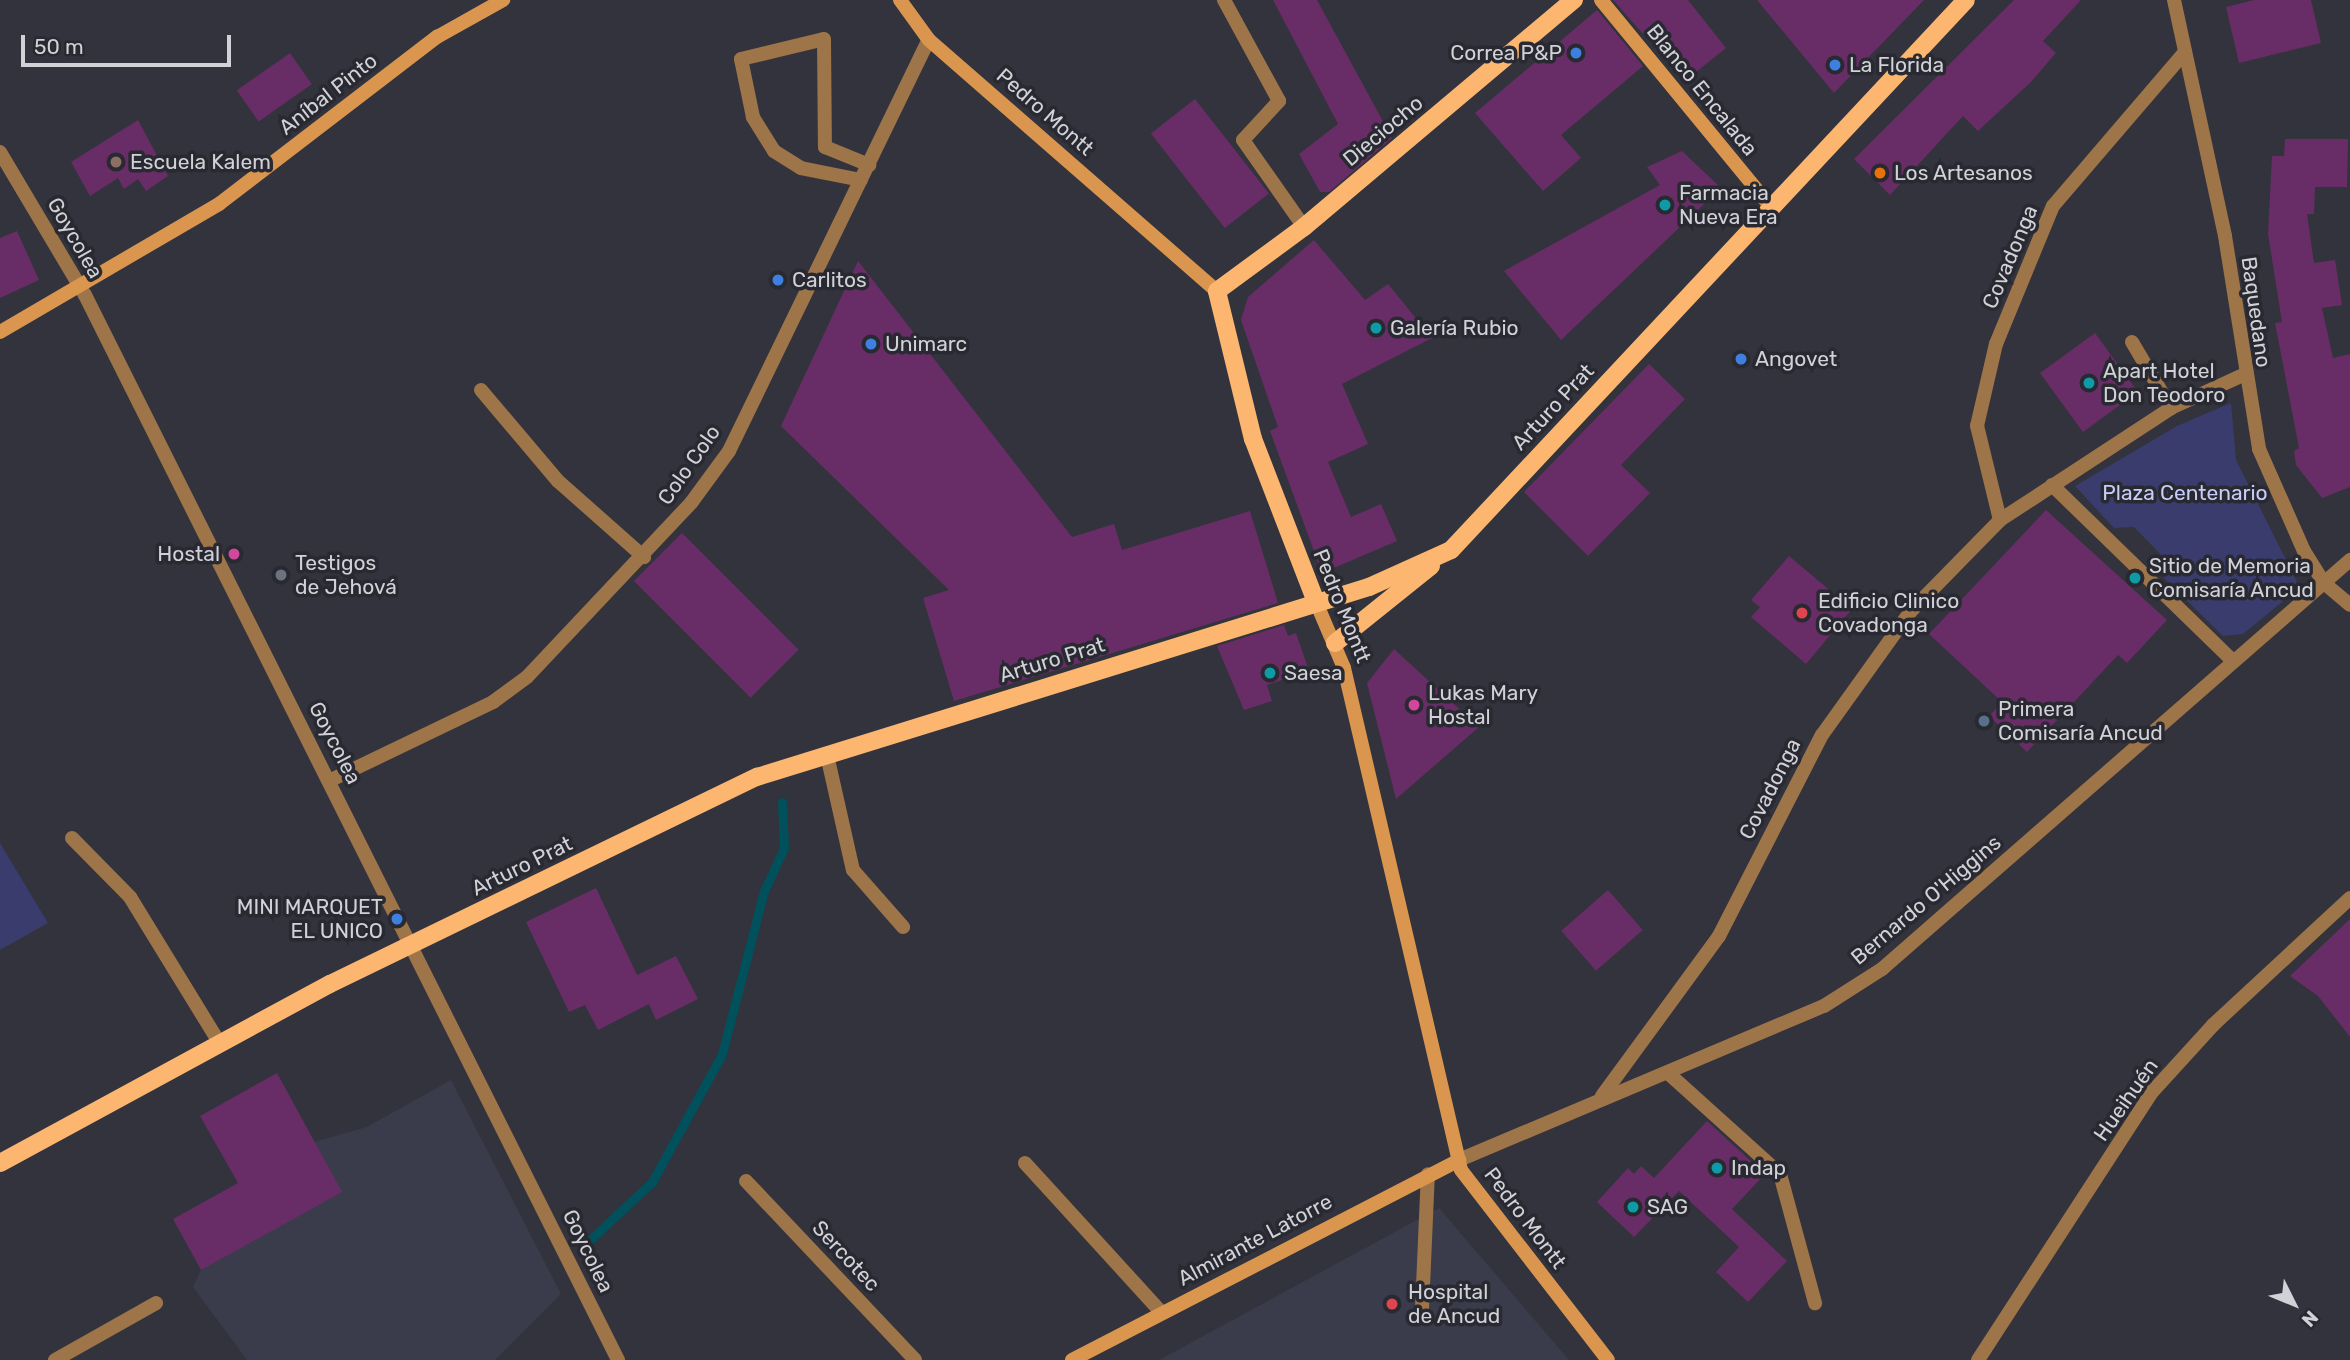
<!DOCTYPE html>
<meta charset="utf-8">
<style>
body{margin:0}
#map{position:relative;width:2350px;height:1360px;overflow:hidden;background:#32333c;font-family:Rubik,sans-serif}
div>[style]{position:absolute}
.built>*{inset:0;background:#3b3c4b}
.green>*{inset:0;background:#3a3c6e}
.stream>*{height:9px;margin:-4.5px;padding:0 4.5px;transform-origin:4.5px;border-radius:4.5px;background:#00515c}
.building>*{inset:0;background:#682d66;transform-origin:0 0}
.lane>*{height:14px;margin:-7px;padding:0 7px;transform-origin:7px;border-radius:7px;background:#9e7449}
.street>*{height:14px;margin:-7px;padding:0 7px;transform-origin:7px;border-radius:7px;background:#9e7449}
.secondary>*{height:14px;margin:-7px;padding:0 7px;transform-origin:7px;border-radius:7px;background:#da964f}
.primary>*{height:18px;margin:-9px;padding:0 9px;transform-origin:9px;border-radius:9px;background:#fcb670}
.dots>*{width:19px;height:19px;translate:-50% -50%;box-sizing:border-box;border:4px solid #282931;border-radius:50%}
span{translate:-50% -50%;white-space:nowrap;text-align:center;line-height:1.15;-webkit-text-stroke:7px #282931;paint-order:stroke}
.poi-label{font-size:21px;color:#d1d1d7}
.right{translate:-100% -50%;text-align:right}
.left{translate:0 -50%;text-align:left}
.street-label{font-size:21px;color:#d1d1d7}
.park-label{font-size:21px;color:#c8cdf7}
.north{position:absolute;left:2259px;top:1269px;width:70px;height:70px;-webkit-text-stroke:5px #282931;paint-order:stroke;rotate:133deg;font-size:19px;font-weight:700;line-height:28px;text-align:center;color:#d1d1d7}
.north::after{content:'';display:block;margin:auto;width:24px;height:32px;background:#d1d1d7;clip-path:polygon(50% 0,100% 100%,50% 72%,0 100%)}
.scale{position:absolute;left:21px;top:35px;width:210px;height:32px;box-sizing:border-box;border:4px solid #d1d1d7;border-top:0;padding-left:9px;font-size:21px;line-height:24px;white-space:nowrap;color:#d1d1d7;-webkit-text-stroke:5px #282931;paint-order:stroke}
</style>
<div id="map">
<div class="built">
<i style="clip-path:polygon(451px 1080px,561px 1294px,495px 1360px,247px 1360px,193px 1287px,201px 1270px,314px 1142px,367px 1127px)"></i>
<i style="clip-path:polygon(1439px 1208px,1569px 1360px,1159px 1360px)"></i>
</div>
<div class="green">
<i style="clip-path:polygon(2231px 403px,2236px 460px,2297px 582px,2293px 593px,2243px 634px,2223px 636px,2164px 578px,2167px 561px,2134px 527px,2114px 528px,2075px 486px,2177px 426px)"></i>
<i style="clip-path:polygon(0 843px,48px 923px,0 950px)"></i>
</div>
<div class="stream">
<i style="left:592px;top:1238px;width:82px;rotate:-43deg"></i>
<i style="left:652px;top:1182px;width:146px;rotate:-61.3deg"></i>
<i style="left:722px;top:1054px;width:168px;rotate:-75.6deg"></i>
<i style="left:764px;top:891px;width:47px;rotate:-65.1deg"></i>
<i style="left:784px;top:848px;width:46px;rotate:-92.5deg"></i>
</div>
<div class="building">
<i style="clip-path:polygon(1273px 0,1317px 0,1392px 138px,1329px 192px,1320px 192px,1299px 154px,1338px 124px)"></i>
<i style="clip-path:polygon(1613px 0,1688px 0,1726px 48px,1685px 81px)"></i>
<i style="clip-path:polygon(1757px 0,1924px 0,1834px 93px)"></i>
<i style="clip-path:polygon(2014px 0,2081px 0,2043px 41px,2056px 53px,2031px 82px,1978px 131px,1963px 116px,1890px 195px,1854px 159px)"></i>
<i style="clip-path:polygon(2254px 0,2311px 0,2321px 43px,2239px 63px,2226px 7px)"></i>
<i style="clip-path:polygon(1597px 10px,1643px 66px,1561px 135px,1581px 158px,1543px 191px,1475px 113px)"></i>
<i style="left:290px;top:53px;width:38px;height:65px;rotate:55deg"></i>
<i style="left:1195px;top:99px;width:120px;height:56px;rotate:52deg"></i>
<i style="clip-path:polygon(138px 120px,168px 176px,146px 191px,138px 179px,124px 189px,118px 178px,90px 196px,71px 162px)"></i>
<i style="clip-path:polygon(2285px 139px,2348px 139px,2347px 187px,2315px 187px,2314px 214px,2307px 214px,2314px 263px,2335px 260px,2342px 305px,2322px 308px,2333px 358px,2350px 354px,2350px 487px,2322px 498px,2296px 465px,2294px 451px,2299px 448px,2275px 323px,2282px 322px,2268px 234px,2272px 156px,2284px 156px)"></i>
<i style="clip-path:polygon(1682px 151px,1721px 188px,1561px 340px,1504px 271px,1660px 185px,1647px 167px)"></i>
<i style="clip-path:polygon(17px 231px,39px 280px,0 298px,0 238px)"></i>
<i style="clip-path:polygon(1314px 240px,1365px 300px,1388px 284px,1432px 338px,1342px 384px,1368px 444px,1328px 462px,1351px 517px,1381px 504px,1397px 541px,1322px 573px,1270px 431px,1278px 427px,1241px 320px,1248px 297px)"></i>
<i style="clip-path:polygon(858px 261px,1072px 537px,1114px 524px,1122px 550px,1250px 511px,1278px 603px,954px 701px,923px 598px,949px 590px,781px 426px)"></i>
<i style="left:2095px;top:333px;width:73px;height:68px;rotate:54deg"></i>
<i style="clip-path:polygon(1649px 364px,1685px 399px,1621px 465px,1650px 493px,1588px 556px,1524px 492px)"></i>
<i style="clip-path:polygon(2046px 510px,2167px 620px,2127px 663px,2118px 655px,2027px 752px,1989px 716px,2002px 702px,1929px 634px)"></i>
<i style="left:682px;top:533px;width:165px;height:68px;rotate:45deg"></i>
<i style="clip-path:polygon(1789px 556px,1852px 609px,1806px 664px,1751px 617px,1760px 607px,1751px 600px)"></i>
<i style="clip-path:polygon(1284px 625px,1288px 636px,1296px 633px,1309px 671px,1267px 685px,1272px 701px,1244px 710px,1217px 646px)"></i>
<i style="clip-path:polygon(1394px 649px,1479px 727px,1396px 799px,1367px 683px)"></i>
<i style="clip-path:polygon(596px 888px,637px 975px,676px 956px,698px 999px,656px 1020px,649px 1004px,598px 1030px,585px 1005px,569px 1012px,526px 922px)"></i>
<i style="left:1608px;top:890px;width:53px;height:62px;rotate:49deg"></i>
<i style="clip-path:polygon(2350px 919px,2350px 1037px,2318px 996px,2290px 976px)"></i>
<i style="clip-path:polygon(277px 1073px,342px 1192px,201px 1270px,173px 1219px,238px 1183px,200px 1116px)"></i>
<i style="clip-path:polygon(1707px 1121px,1765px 1174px,1732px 1209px,1787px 1261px,1748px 1302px,1716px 1272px,1739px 1247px,1679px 1191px,1634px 1237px,1597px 1202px,1628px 1168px,1634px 1174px,1641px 1166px,1654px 1178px)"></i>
</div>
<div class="lane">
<i style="left:1224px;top:0;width:115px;rotate:61.4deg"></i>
<i style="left:1279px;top:101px;width:53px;rotate:132.7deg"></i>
<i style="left:1243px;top:140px;width:106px;rotate:55deg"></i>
<i style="left:861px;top:180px;width:61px;rotate:-168.7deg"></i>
<i style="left:801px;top:168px;width:32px;rotate:-148deg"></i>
<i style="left:774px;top:151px;width:40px;rotate:-122deg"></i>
<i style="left:753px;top:117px;width:59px;rotate:-101.7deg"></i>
<i style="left:741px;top:59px;width:85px;rotate:-13.5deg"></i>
<i style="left:824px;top:39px;width:108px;rotate:89.5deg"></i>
<i style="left:825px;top:147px;width:48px;rotate:22.2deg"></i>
<i style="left:2132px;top:342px;width:77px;rotate:59.4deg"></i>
<i style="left:481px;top:390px;width:119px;rotate:49.8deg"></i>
<i style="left:558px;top:481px;width:115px;rotate:41.5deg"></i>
<i style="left:827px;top:755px;width:118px;rotate:77.3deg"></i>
<i style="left:853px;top:870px;width:76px;rotate:48.7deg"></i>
<i style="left:1668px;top:1073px;width:151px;rotate:42deg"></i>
<i style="left:1780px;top:1174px;width:134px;rotate:74.8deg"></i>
<i style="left:1025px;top:1163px;width:203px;rotate:47.6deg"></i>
<i style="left:1422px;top:1309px;width:135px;rotate:-87.5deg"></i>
</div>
<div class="street">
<i style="left:2174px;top:0;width:241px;rotate:77.8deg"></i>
<i style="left:2225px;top:236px;width:216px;rotate:80.9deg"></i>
<i style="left:2259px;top:449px;width:111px;rotate:66.2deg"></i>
<i style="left:2304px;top:551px;width:38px;rotate:58deg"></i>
<i style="left:2324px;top:583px;width:34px;rotate:40deg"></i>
<i style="left:0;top:152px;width:166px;rotate:59.3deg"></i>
<i style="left:85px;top:295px;width:1191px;rotate:63.41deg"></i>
<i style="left:2052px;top:485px;width:251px;rotate:44.2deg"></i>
<i style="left:2000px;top:520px;width:204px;rotate:-33.2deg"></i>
<i style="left:2171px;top:408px;width:79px;rotate:-24.6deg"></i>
<i style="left:331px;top:780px;width:180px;rotate:-25.7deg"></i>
<i style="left:493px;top:702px;width:42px;rotate:-36.3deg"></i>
<i style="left:527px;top:677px;width:239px;rotate:-46.7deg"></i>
<i style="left:691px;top:503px;width:64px;rotate:-53.8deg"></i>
<i style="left:729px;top:451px;width:457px;rotate:-64.1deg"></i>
<i style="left:72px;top:838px;width:83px;rotate:45.5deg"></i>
<i style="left:130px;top:897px;width:170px;rotate:58.5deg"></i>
<i style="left:1602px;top:1096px;width:198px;rotate:-53.8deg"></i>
<i style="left:1719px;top:936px;width:226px;rotate:-62.9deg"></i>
<i style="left:1822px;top:735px;width:151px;rotate:-54.4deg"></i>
<i style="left:1910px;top:612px;width:129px;rotate:-45.6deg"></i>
<i style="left:2000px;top:520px;width:97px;rotate:-103.7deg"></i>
<i style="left:1977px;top:426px;width:84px;rotate:-77deg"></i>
<i style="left:1996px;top:344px;width:149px;rotate:-67.6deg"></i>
<i style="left:2053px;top:206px;width:203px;rotate:-49.4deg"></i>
<i style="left:1459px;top:1160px;width:396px;rotate:-22.9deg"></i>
<i style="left:1824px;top:1006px;width:69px;rotate:-32.5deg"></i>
<i style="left:1882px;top:969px;width:622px;rotate:-41.15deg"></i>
<i style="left:746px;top:1181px;width:246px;rotate:46.6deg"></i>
<i style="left:55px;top:1360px;width:116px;rotate:-29.4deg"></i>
<i style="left:1978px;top:1360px;width:321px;rotate:-57deg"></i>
<i style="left:2153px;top:1091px;width:89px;rotate:-47.7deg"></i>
<i style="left:2213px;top:1025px;width:187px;rotate:-42.8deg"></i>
</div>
<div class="secondary">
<i style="left:900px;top:0;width:49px;rotate:54.1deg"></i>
<i style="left:929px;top:40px;width:382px;rotate:41.1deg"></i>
<i style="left:1601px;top:0;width:268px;rotate:50.6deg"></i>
<i style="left:0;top:332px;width:254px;rotate:-30.3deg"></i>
<i style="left:219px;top:204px;width:275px;rotate:-37.5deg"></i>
<i style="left:437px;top:37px;width:76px;rotate:-29.3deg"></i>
<i style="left:1316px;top:602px;width:72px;rotate:67deg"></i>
<i style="left:1344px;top:668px;width:515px;rotate:76.88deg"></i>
<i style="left:1461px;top:1170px;width:240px;rotate:52.3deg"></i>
<i style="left:1072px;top:1360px;width:436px;rotate:-27.3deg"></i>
</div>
<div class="primary">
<i style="left:1316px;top:602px;width:175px;rotate:-111.1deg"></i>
<i style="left:1253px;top:439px;width:152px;rotate:-103.7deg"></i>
<i style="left:1217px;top:291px;width:108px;rotate:-36.3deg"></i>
<i style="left:1304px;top:227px;width:353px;rotate:-40.1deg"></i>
<i style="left:1335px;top:643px;width:123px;rotate:-38.7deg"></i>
<i style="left:0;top:1163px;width:375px;rotate:-28.5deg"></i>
<i style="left:330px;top:984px;width:475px;rotate:-25.9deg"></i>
<i style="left:757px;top:777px;width:641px;rotate:-17.25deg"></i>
<i style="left:1369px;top:587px;width:90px;rotate:-24.3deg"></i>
<i style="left:1451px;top:550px;width:753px;rotate:-46.88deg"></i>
</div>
<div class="dots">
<i style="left:1576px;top:53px;background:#3f7fe0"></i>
<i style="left:1835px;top:65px;background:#3f7fe0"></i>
<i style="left:116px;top:162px;background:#8d6e63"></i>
<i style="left:1880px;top:173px;background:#e8710a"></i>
<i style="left:1665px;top:205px;background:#0f9aa8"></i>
<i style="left:778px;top:280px;background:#3f7fe0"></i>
<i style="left:1376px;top:328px;background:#0f9aa8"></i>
<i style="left:871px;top:344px;background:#3f7fe0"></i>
<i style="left:1741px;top:359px;background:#3f7fe0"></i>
<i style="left:2089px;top:383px;background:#0f9aa8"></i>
<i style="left:234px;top:554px;background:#d1479c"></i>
<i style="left:281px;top:575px;background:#6b7280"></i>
<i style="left:2135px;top:578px;background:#0f9aa8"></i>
<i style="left:1802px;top:613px;background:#e0444e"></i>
<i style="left:1270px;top:673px;background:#0f9aa8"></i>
<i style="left:1414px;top:705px;background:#d1479c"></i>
<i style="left:1984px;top:721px;background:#5c6f8a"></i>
<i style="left:397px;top:919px;background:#3f7fe0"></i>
<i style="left:1717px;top:1168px;background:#0f9aa8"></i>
<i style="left:1633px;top:1207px;background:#0f9aa8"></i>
<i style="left:1392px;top:1304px;background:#e0444e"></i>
</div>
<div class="poi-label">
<span class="right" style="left:1562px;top:53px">Correa P&amp;P</span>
<span class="left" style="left:1849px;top:65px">La Florida</span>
<span class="left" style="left:130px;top:162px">Escuela Kalem</span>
<span class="left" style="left:1894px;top:173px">Los Artesanos</span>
<span class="left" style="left:1679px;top:205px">Farmacia<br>Nueva Era</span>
<span class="left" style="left:792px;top:280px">Carlitos</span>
<span class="left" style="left:1390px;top:328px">Galería Rubio</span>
<span class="left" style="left:885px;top:344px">Unimarc</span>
<span class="left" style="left:1755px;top:359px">Angovet</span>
<span class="left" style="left:2103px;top:383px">Apart Hotel<br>Don Teodoro</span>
<span class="right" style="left:220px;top:554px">Hostal</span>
<span class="left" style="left:295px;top:575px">Testigos<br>de Jehová</span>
<span class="left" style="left:2149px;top:578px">Sitio de Memoria<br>Comisaría Ancud</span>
<span class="left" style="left:1818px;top:613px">Edificio Clinico<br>Covadonga</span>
<span class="left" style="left:1284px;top:673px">Saesa</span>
<span class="left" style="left:1428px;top:705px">Lukas Mary<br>Hostal</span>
<span class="left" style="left:1998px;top:721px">Primera<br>Comisaría Ancud</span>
<span class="right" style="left:383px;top:919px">MINI MARQUET<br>EL UNICO</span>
<span class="left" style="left:1731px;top:1168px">Indap</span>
<span class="left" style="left:1647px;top:1207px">SAG</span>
<span class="left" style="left:1408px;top:1304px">Hospital<br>de Ancud</span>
</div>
<div class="street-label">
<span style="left:1702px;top:90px;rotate:51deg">Blanco Encalada</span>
<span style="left:328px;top:94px;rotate:-38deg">Aníbal Pinto</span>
<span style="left:1045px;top:112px;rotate:41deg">Pedro Montt</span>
<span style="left:1383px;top:131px;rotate:-40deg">Dieciocho</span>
<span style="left:75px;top:238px;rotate:60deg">Goycolea</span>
<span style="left:2010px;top:257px;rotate:-67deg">Covadonga</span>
<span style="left:2256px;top:312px;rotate:82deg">Baquedano</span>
<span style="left:1553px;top:407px;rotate:-47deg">Arturo Prat</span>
<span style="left:689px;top:465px;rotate:-55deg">Colo Colo</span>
<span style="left:1342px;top:606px;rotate:68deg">Pedro Montt</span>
<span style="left:1052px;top:660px;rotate:-17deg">Arturo Prat</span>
<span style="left:335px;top:743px;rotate:63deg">Goycolea</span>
<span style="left:1770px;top:789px;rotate:-63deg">Covadonga</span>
<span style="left:522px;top:866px;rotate:-26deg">Arturo Prat</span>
<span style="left:1926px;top:900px;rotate:-40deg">Bernardo O'Higgins</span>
<span style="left:2126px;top:1100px;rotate:-55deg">Hueihuén</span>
<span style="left:1525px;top:1218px;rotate:53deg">Pedro Montt</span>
<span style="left:1255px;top:1240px;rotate:-28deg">Almirante Latorre</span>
<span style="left:588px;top:1251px;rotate:64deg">Goycolea</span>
<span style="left:846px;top:1256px;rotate:47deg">Sercotec</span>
</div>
<div class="park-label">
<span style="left:2185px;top:493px">Plaza Centenario</span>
</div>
<div class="north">N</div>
<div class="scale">50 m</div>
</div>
